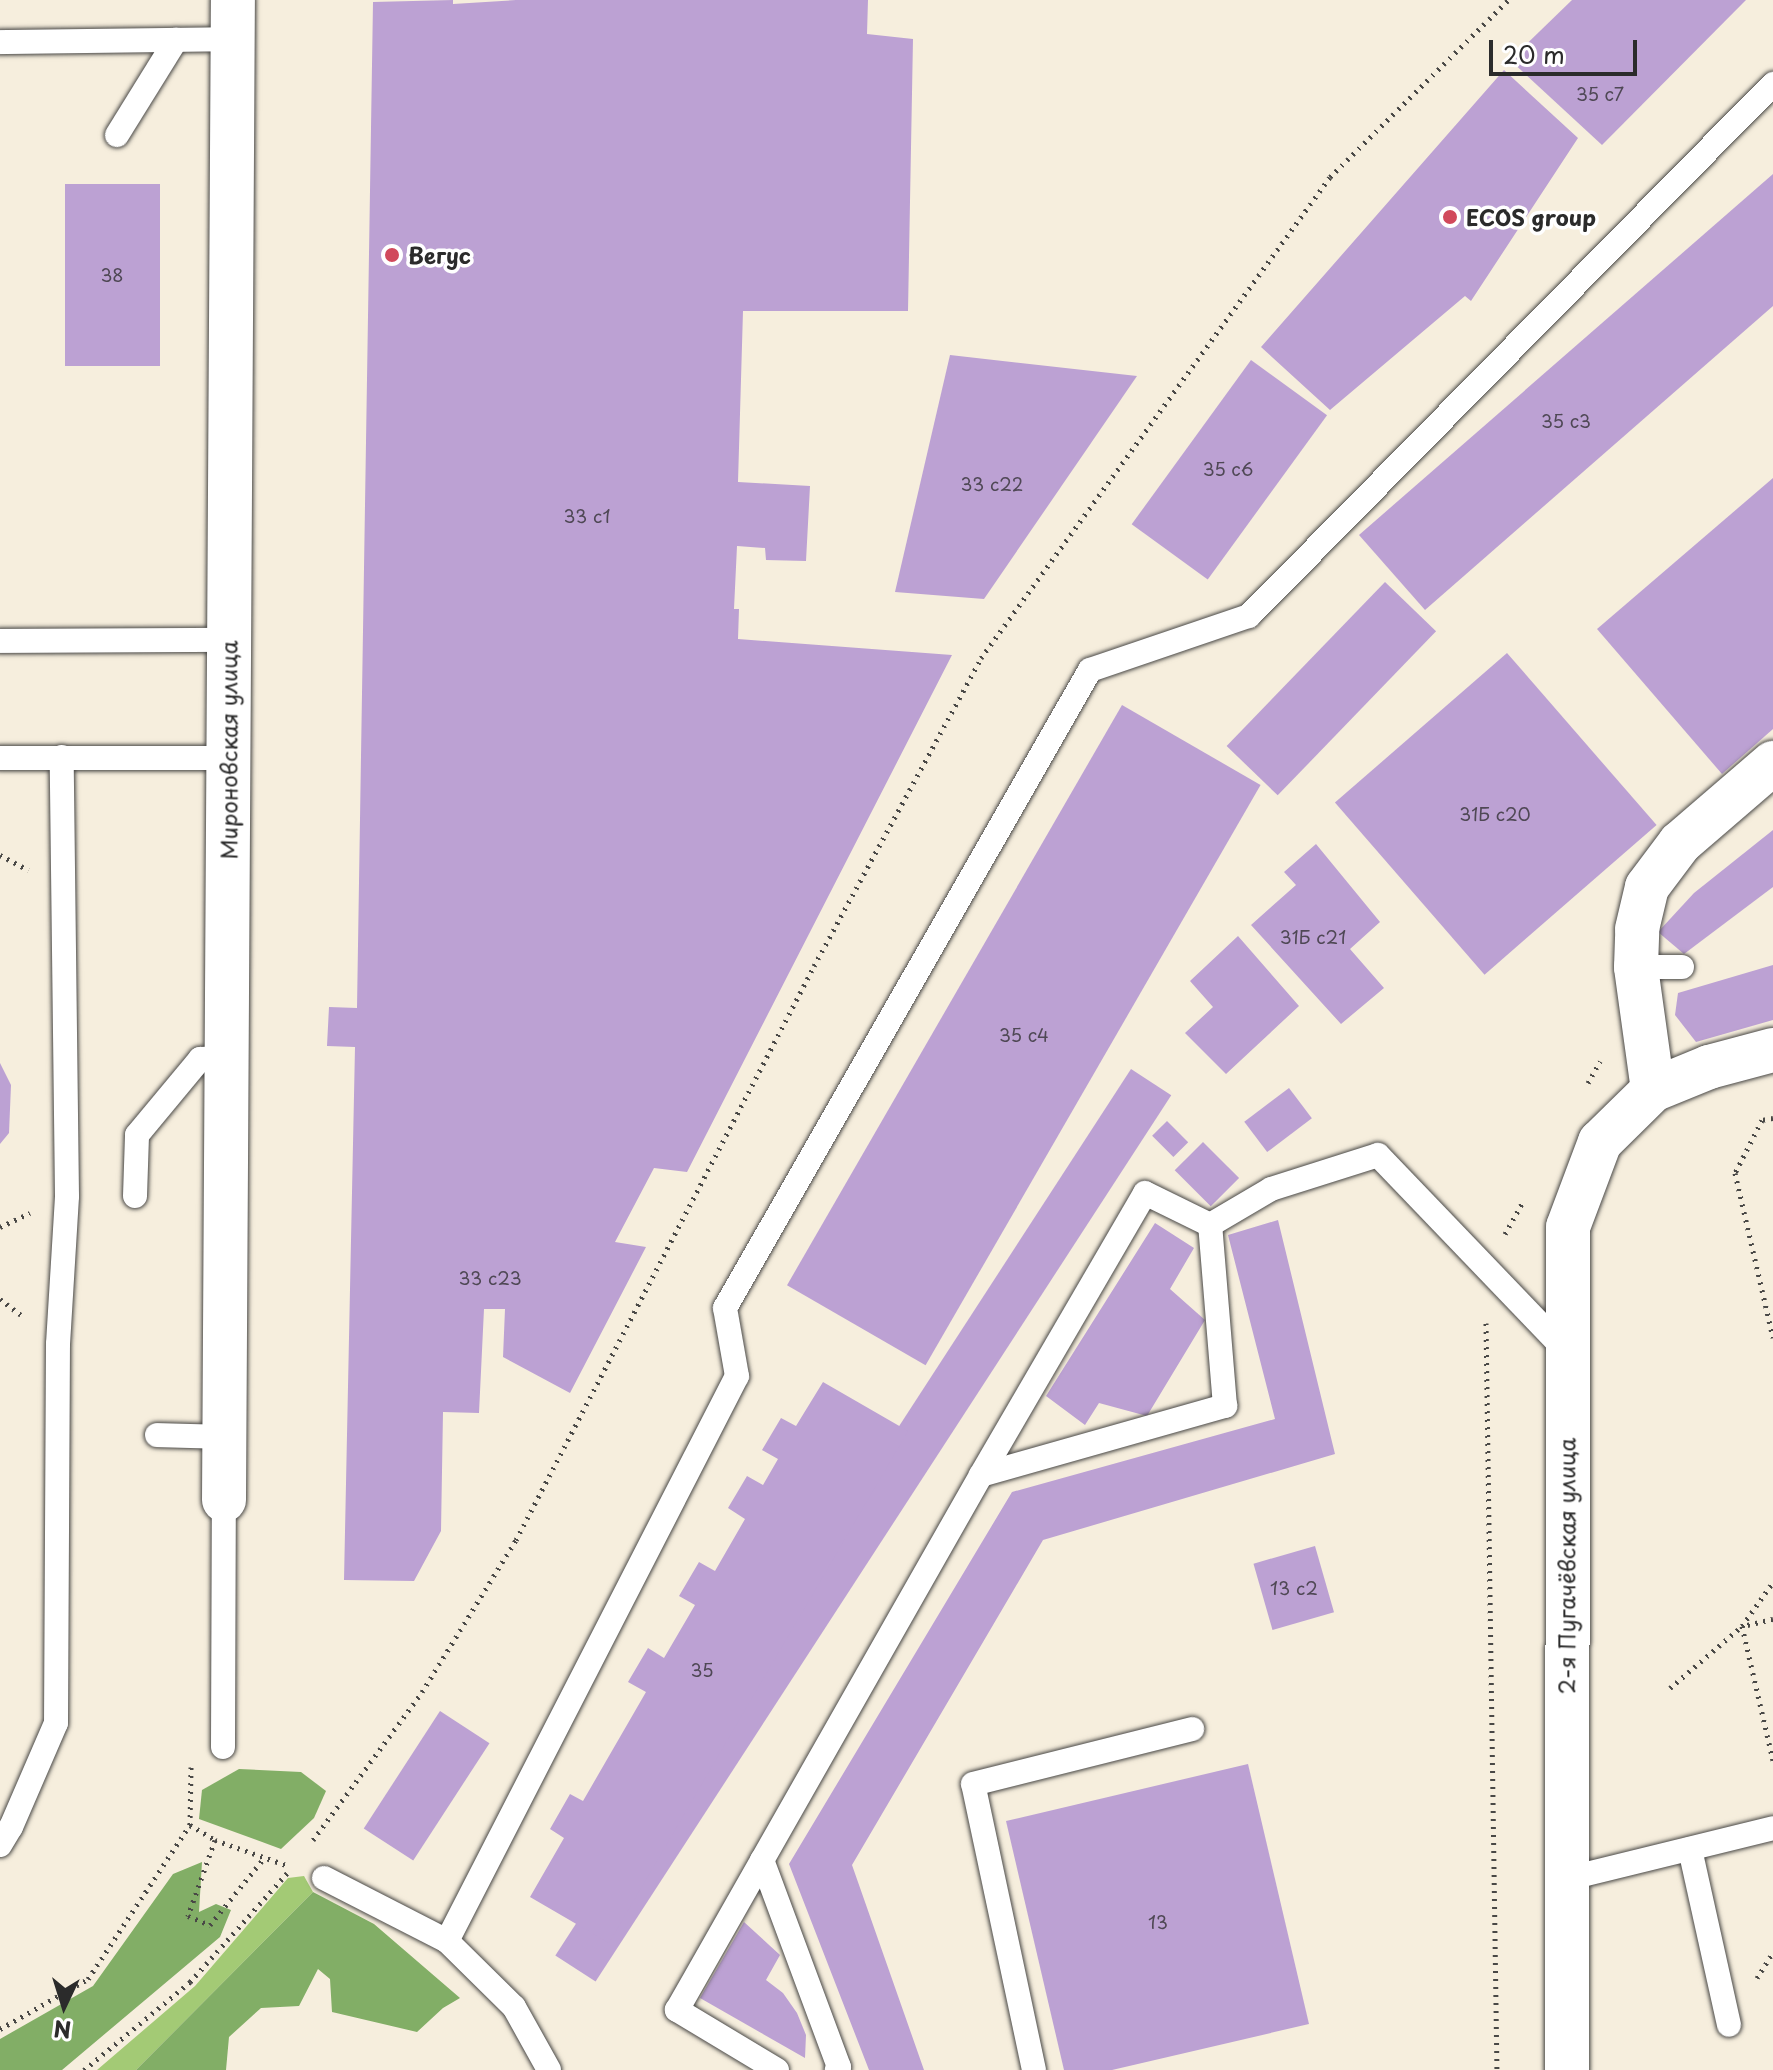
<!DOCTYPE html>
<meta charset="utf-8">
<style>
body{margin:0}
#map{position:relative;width:1773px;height:2070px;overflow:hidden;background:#f6eedd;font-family:"Playpen Sans",sans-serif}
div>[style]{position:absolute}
.green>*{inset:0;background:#a3ca75}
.forest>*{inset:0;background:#82ae66}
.building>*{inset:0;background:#bca1d3;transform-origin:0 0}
.path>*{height:5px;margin-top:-2.5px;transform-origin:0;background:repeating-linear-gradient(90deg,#494846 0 2px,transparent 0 8px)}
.roads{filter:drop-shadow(0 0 2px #494846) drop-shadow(0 0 2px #494846)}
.lane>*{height:24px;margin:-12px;padding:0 12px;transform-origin:12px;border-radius:12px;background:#fff}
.street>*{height:44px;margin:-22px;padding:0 22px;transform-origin:22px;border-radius:22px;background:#fff}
.dots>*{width:22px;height:22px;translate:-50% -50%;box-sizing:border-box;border:4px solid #fff;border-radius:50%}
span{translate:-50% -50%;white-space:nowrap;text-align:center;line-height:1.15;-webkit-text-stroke:7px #fff;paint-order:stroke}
.number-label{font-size:18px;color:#4f4855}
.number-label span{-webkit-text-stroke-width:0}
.poi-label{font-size:22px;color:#2b2b2b;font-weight:700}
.left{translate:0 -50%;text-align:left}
.street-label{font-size:22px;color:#2b2b2b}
.north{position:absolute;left:24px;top:1966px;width:80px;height:80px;-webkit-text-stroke:6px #fff;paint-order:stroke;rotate:184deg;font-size:22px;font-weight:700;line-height:32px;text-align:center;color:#2b2b2b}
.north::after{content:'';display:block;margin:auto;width:28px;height:36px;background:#2b2b2b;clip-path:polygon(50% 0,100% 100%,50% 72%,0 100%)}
.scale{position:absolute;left:1489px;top:40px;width:148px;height:36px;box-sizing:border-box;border:4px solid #2b2b2b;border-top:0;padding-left:10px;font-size:24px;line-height:28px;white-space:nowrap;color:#2b2b2b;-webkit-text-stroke:6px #fff;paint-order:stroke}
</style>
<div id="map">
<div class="green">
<i style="clip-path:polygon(304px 1876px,313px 1892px,136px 2070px,97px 2070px,195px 1986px,288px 1878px)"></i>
</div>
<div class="forest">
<i style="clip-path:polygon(239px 1769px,301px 1772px,326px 1791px,314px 1818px,281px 1849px,199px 1819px,202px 1790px)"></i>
<i style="clip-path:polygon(202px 1862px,199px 1912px,216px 1904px,231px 1910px,220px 1937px,62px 2070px,0 2070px,0 2039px,93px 1986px,173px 1874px)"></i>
<i style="clip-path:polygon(313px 1892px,374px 1924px,460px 1998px,443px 2008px,417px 2032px,332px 2012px,330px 1979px,318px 1969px,299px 2006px,261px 2008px,229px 2037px,226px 2070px,136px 2070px)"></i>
</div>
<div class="building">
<i style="clip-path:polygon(453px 0,453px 4px,516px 0,868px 0,867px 34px,913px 39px,908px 311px,743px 311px,738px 482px,810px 486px,806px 561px,766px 560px,765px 548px,737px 546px,734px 609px,739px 609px,738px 639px,952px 655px,687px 1172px,654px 1168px,615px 1242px,646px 1247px,570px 1393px,503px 1357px,505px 1309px,484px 1309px,479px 1413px,443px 1412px,441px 1531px,414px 1581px,344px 1580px,355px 1047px,327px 1046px,329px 1007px,357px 1008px,373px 2px)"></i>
<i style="clip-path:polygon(1572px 0,1746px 0,1602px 145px,1510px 60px)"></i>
<i style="clip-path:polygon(1504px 70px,1578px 138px,1471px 301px,1465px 296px,1330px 410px,1261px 347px)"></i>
<i style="clip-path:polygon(1773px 174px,1773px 306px,1425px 610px,1359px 535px)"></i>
<i style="left:65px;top:184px;width:95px;height:182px"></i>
<i style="clip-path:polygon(950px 355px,1137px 376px,984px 599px,895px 592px)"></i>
<i style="left:1251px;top:360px;width:94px;height:203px;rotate:36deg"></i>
<i style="clip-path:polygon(1773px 478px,1773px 729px,1722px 774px,1597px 629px)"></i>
<i style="left:1385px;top:582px;width:71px;height:228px;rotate:44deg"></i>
<i style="left:1507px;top:653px;width:228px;height:228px;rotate:49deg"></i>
<i style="left:1122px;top:705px;width:160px;height:670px;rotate:30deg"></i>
<i style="clip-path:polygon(1773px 830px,1773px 887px,1684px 954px,1658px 932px,1694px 893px)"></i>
<i style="clip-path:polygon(1316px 844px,1380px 922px,1350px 949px,1384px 988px,1341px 1024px,1251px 925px,1296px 885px,1284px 872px)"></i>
<i style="clip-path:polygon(1238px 936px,1299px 1006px,1226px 1074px,1185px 1033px,1213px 1007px,1190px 981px)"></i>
<i style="clip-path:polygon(1773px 965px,1773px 1020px,1696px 1042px,1675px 1015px,1678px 993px)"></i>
<i style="clip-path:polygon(0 1063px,11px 1085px,9px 1133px,0 1144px)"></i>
<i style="left:1131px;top:1069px;width:48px;height:1057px;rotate:33deg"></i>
<i style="left:1289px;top:1088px;width:38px;height:56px;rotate:53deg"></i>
<i style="left:1167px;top:1121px;width:30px;height:21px;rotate:45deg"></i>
<i style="left:1203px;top:1142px;width:51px;height:40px;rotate:45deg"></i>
<i style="clip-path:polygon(1278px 1220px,1335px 1454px,1043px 1540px,852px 1865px,924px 2070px,869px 2070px,789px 1864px,1012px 1492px,1275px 1419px,1228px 1235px)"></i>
<i style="clip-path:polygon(1155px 1223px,1194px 1248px,1170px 1289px,1205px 1320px,1147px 1416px,1099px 1403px,1085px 1425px,1046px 1396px)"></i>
<i style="clip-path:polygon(823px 1382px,908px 1431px,609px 1943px,530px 1897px,564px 1838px,550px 1829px,570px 1794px,583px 1801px,646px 1692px,628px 1682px,648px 1648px,664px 1658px,695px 1605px,679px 1596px,699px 1562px,715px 1571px,745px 1519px,728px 1508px,747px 1476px,763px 1485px,778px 1459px,762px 1450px,781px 1418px,796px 1426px)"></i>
<i style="left:1315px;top:1546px;width:69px;height:64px;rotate:74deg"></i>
<i style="left:440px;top:1711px;width:59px;height:140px;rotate:33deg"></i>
<i style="clip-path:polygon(1248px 1764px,1309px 2024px,1112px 2070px,1064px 2070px,1006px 1821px)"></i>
<i style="clip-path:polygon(744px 1922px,780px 1955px,766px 1980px,783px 1993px,797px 2013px,806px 2035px,805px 2058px,700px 1998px)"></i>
</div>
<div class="path">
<i style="left:0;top:855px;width:32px;rotate:28deg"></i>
<i style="left:1588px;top:1083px;width:25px;rotate:-61deg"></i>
<i style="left:1773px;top:1118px;width:11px;rotate:170deg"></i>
<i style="left:1762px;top:1120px;width:59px;rotate:117deg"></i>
<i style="left:1735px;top:1173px;width:169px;rotate:77deg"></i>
<i style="left:0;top:1227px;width:33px;rotate:-25deg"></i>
<i style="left:1505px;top:1234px;width:38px;rotate:-61deg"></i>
<i style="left:0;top:1299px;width:26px;rotate:37deg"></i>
<i style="left:1486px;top:1323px;width:747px;rotate:89.16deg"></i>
<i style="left:1773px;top:1619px;width:32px;rotate:167deg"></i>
<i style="left:1742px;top:1626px;width:138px;rotate:77deg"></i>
<i style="left:1670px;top:1688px;width:95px;rotate:-40.7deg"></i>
<i style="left:1742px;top:1626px;width:54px;rotate:-54.8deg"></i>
<i style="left:190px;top:1825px;width:29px;rotate:31deg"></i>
<i style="left:215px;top:1840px;width:78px;rotate:19.4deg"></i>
<i style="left:215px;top:1840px;width:81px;rotate:109.6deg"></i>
<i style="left:188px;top:1916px;width:24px;rotate:22deg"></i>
<i style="left:210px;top:1925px;width:86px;rotate:-51.1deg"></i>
<i style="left:313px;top:1840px;width:184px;rotate:-53.6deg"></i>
<i style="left:422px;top:1692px;width:179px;rotate:-58.3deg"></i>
<i style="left:516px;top:1540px;width:647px;rotate:-62.56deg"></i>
<i style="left:814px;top:966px;width:350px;rotate:-61.5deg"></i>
<i style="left:981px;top:658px;width:594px;rotate:-54.04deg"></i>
<i style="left:1330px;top:177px;width:251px;rotate:-44.8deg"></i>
<i style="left:1757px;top:1978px;width:31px;rotate:-58deg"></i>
<i style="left:0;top:2029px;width:101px;rotate:-29.6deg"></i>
<i style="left:88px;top:1979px;width:185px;rotate:-56.5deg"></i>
<i style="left:190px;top:1825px;width:58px;rotate:-89deg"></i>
<i style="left:84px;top:2070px;width:138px;rotate:-39.7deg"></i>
<i style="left:190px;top:1982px;width:146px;rotate:-48.3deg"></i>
</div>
<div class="roads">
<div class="lane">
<i style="left:0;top:42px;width:233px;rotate:-0.7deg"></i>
<i style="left:117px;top:135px;width:112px;rotate:-58.2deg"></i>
<i style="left:0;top:641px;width:229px;rotate:-0.3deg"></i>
<i style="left:0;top:758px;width:228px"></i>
<i style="left:1636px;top:967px;width:46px"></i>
<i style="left:135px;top:1196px;width:61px;rotate:-88.1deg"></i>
<i style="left:137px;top:1135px;width:99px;rotate:-50.3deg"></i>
<i style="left:200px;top:1059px;width:26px;rotate:-2deg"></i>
<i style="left:157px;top:1435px;width:67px;rotate:1.7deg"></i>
<i style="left:981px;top:1475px;width:326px;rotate:-59.8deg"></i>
<i style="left:1145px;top:1193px;width:72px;rotate:26.2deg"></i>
<i style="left:223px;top:1747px;width:247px;rotate:-89.8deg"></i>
<i style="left:0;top:1845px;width:21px;rotate:-59deg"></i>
<i style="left:11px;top:1827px;width:113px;rotate:-66.6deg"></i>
<i style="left:56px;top:1723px;width:379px;rotate:-89.7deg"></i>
<i style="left:58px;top:1344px;width:148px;rotate:-86.5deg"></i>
<i style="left:67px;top:1196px;width:439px;rotate:-90.7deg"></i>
<i style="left:1690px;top:1849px;width:180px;rotate:77.5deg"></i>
<i style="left:762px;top:1860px;width:221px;rotate:69.6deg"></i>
<i style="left:839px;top:2067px;width:4px;rotate:124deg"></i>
<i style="left:324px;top:1878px;width:138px;rotate:27.1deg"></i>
<i style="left:447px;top:1941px;width:94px;rotate:44.6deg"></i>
<i style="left:514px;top:2007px;width:72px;rotate:60.9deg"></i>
<i style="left:1566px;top:1879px;width:213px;rotate:-13.8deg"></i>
<i style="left:447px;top:1941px;width:635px;rotate:-62.83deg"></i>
<i style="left:737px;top:1376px;width:69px;rotate:-100deg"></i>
<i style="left:725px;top:1308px;width:735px;rotate:-60.23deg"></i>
<i style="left:1090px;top:670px;width:168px;rotate:-18.8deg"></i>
<i style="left:1249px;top:616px;width:747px;rotate:-45.43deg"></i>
<i style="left:777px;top:2070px;width:117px;rotate:-149deg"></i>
<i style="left:677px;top:2010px;width:615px;rotate:-60.39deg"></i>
<i style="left:981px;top:1475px;width:254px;rotate:-15.8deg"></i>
<i style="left:1225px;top:1406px;width:182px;rotate:-94.7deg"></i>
<i style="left:1210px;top:1225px;width:71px;rotate:-30.5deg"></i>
<i style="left:1271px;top:1189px;width:112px;rotate:-17.6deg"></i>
<i style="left:1378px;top:1155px;width:272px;rotate:46.2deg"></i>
<i style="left:1034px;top:2070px;width:292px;rotate:-102deg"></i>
<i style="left:973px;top:1784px;width:226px;rotate:-14.1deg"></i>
</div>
<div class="street">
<i style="left:1653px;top:1090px;width:124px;rotate:-97.9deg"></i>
<i style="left:1636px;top:967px;width:38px;rotate:-88deg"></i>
<i style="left:1637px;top:929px;width:43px;rotate:-76.6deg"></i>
<i style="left:1647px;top:887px;width:55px;rotate:-53.1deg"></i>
<i style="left:1680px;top:843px;width:123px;rotate:-40.7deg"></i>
<i style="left:224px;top:1500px;width:1500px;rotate:-89.66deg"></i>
<i style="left:1567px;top:2070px;width:843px;rotate:-89.93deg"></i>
<i style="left:1568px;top:1227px;width:91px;rotate:-69.4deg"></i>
<i style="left:1600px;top:1142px;width:74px;rotate:-44.5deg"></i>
<i style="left:1653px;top:1090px;width:61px;rotate:-22.3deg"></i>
<i style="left:1709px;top:1067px;width:66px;rotate:-14.9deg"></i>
</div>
</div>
<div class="dots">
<i style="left:1450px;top:217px;background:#d1495b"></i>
<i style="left:392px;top:255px;background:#d1495b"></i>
</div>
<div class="number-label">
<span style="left:1600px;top:94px">35 с7</span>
<span style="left:112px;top:275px">38</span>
<span style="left:1566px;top:421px">35 с3</span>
<span style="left:1228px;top:469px">35 с6</span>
<span style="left:992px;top:484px">33 с22</span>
<span style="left:587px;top:516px">33 с1</span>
<span style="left:1495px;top:814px">31Б с20</span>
<span style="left:1313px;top:937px">31Б с21</span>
<span style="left:1024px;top:1035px">35 с4</span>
<span style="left:490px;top:1278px">33 с23</span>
<span style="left:1294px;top:1588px">13 с2</span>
<span style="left:702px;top:1670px">35</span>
<span style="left:1158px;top:1922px">13</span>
</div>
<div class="poi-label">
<span class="left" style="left:1466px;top:217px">ECOS group</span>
<span class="left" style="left:408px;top:255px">Вегус</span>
</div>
<div class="street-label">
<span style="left:228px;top:750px;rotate:-90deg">Мироновская улица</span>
<span style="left:1566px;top:1566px;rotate:-90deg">2-я Пугачёвская улица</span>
</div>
<div class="north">N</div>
<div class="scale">20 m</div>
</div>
